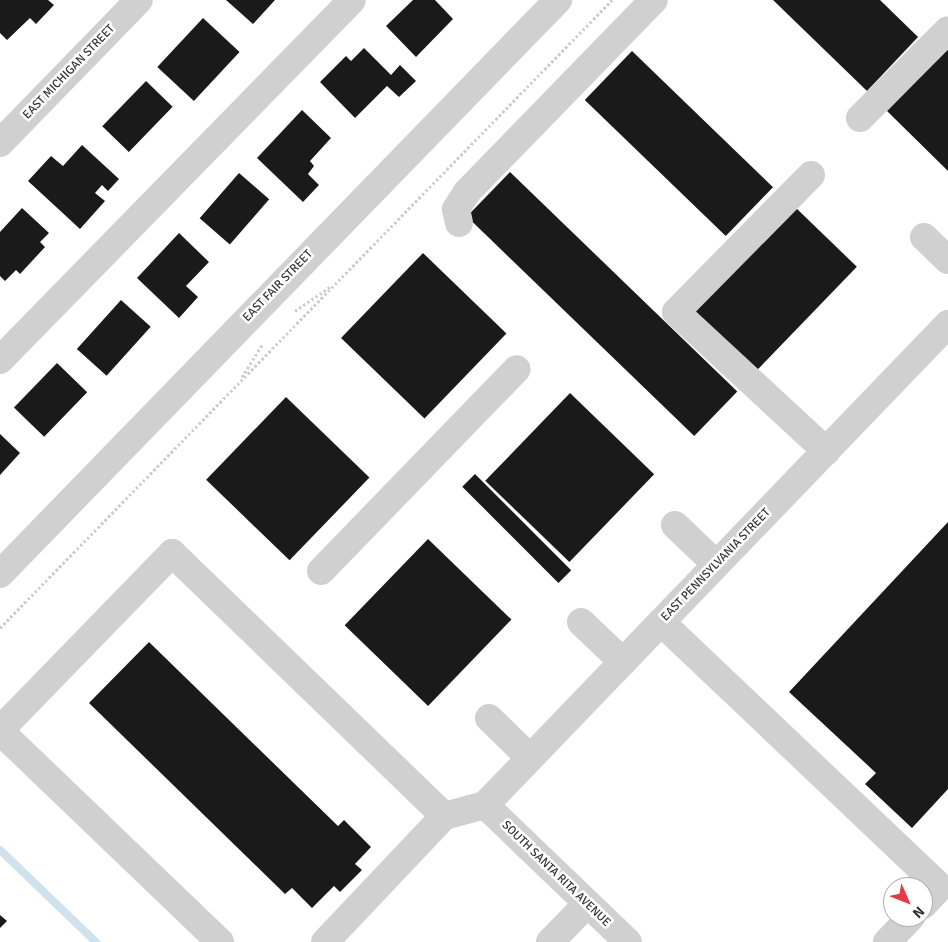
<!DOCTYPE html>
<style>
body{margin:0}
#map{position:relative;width:948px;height:942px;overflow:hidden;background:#fff;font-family:Signika,sans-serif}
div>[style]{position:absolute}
.stream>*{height:8px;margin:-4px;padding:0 4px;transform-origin:4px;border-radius:4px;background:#cfe2ee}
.building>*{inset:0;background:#1a1a1a;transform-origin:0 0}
.path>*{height:3px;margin-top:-1.5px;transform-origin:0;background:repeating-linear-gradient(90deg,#cdcdcd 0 2.5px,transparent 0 5px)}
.minor>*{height:28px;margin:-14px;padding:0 14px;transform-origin:14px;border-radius:14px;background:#d0d0d0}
span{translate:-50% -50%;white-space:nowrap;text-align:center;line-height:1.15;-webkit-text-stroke:5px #fff;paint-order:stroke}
.street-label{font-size:12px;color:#333}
.north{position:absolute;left:883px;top:877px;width:50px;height:50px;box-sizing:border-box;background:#fff;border:1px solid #adadad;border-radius:50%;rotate:134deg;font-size:14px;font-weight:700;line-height:20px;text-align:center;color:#333}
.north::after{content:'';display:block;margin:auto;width:18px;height:22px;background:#e63946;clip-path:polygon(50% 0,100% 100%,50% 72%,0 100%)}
</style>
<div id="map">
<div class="stream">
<i style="left:0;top:850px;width:133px;rotate:43.8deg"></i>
</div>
<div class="building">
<i style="clip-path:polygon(0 0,48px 0,54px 5px,36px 24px,30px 18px,7px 40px,0 33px)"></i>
<i style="clip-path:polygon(226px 0,275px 0,253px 24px)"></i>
<i style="clip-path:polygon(413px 0,435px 0,453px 19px,416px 57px,386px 26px)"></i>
<i style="clip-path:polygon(773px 0,880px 0,918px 37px,867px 91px)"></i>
<i style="left:203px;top:18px;width:50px;height:67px;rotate:43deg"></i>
<i style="clip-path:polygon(364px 48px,391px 75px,400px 65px,416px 81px,399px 97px,387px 86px,355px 118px,320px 82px,346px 56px,351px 61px)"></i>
<i style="clip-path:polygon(948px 49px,948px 171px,887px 111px)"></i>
<i style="left:632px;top:51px;width:196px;height:68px;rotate:44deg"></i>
<i style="left:146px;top:81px;width:37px;height:63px;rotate:44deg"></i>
<i style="clip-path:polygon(302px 110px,331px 138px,310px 161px,314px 166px,308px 174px,319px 185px,303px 202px,257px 158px)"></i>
<i style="clip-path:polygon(82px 145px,119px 179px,108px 191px,102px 185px,95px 193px,105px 201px,80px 229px,28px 181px,51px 156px,63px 166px)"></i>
<i style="left:510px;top:172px;width:316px;height:62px;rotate:44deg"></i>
<i style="left:239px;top:173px;width:40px;height:60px;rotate:41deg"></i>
<i style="left:795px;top:207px;width:86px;height:147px;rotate:44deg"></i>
<i style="clip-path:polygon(22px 208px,49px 233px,40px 242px,45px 247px,20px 274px,16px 270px,5px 281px,0 276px,0 232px)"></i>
<i style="clip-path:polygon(179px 233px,209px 262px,186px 286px,198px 297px,179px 318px,137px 278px)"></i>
<i style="left:423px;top:253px;width:116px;height:118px;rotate:44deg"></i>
<i style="left:121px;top:300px;width:40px;height:66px;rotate:42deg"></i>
<i style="left:57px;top:363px;width:42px;height:62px;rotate:44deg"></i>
<i style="left:570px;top:393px;width:117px;height:122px;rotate:44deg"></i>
<i style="left:286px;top:397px;width:116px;height:115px;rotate:44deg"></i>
<i style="clip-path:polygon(0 434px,20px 453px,0 475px)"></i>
<i style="left:475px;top:474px;width:136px;height:18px;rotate:45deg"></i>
<i style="clip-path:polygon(948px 522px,948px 789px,912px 828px,865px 784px,876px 773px,789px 692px)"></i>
<i style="left:428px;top:539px;width:116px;height:120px;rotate:44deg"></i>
<i style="clip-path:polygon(149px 642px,338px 826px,344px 820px,371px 847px,355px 864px,362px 870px,340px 892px,334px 886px,312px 908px,292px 888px,285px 894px,89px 703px)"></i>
<i style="clip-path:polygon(0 915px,7px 921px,0 928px)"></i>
</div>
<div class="path">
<i style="left:295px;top:311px;width:44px;rotate:-34.8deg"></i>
<i style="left:242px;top:377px;width:39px;rotate:-58deg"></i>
<i style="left:0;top:628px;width:877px;rotate:-45.74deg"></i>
</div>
<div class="minor">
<i style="left:860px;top:118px;width:124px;rotate:-45deg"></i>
<i style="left:0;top:143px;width:199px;rotate:-45.8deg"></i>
<i style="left:811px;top:175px;width:192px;rotate:134.6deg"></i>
<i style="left:676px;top:312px;width:205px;rotate:42.8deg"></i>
<i style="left:459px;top:223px;width:14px;rotate:-102deg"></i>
<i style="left:456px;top:209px;width:20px;rotate:-57deg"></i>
<i style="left:467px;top:192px;width:268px;rotate:-45.8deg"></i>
<i style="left:924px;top:237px;width:33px;rotate:44deg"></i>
<i style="left:0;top:360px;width:503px;rotate:-45.64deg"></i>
<i style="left:675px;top:525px;width:57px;rotate:43.6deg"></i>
<i style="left:321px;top:571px;width:281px;rotate:-45.9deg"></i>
<i style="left:0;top:574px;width:801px;rotate:-45.81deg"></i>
<i style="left:581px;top:622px;width:58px;rotate:43.6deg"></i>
<i style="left:661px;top:622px;width:385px;rotate:43.5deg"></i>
<i style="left:940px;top:887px;width:25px;rotate:133deg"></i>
<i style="left:489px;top:718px;width:57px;rotate:44.3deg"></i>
<i style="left:0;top:730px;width:247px;rotate:-45.8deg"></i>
<i style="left:172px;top:553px;width:378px;rotate:44deg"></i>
<i style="left:0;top:731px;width:305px;rotate:43.8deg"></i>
<i style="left:485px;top:805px;width:668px;rotate:-46.09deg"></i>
<i style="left:485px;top:805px;width:198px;rotate:43.8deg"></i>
<i style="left:325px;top:942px;width:173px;rotate:-46.6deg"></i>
<i style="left:444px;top:816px;width:42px;rotate:-15deg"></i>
<i style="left:550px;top:942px;width:53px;rotate:-45.8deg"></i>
<i style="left:887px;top:942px;width:35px;rotate:-46deg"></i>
</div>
<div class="street-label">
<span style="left:69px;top:72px;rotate:-46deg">EAST MICHIGAN STREET</span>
<span style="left:278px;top:286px;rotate:-46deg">EAST FAIR STREET</span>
<span style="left:716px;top:565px;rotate:-46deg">EAST PENNSYLVANIA STREET</span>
<span style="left:556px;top:874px;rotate:44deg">SOUTH SANTA RITA AVENUE</span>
</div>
<div class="north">N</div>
</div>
